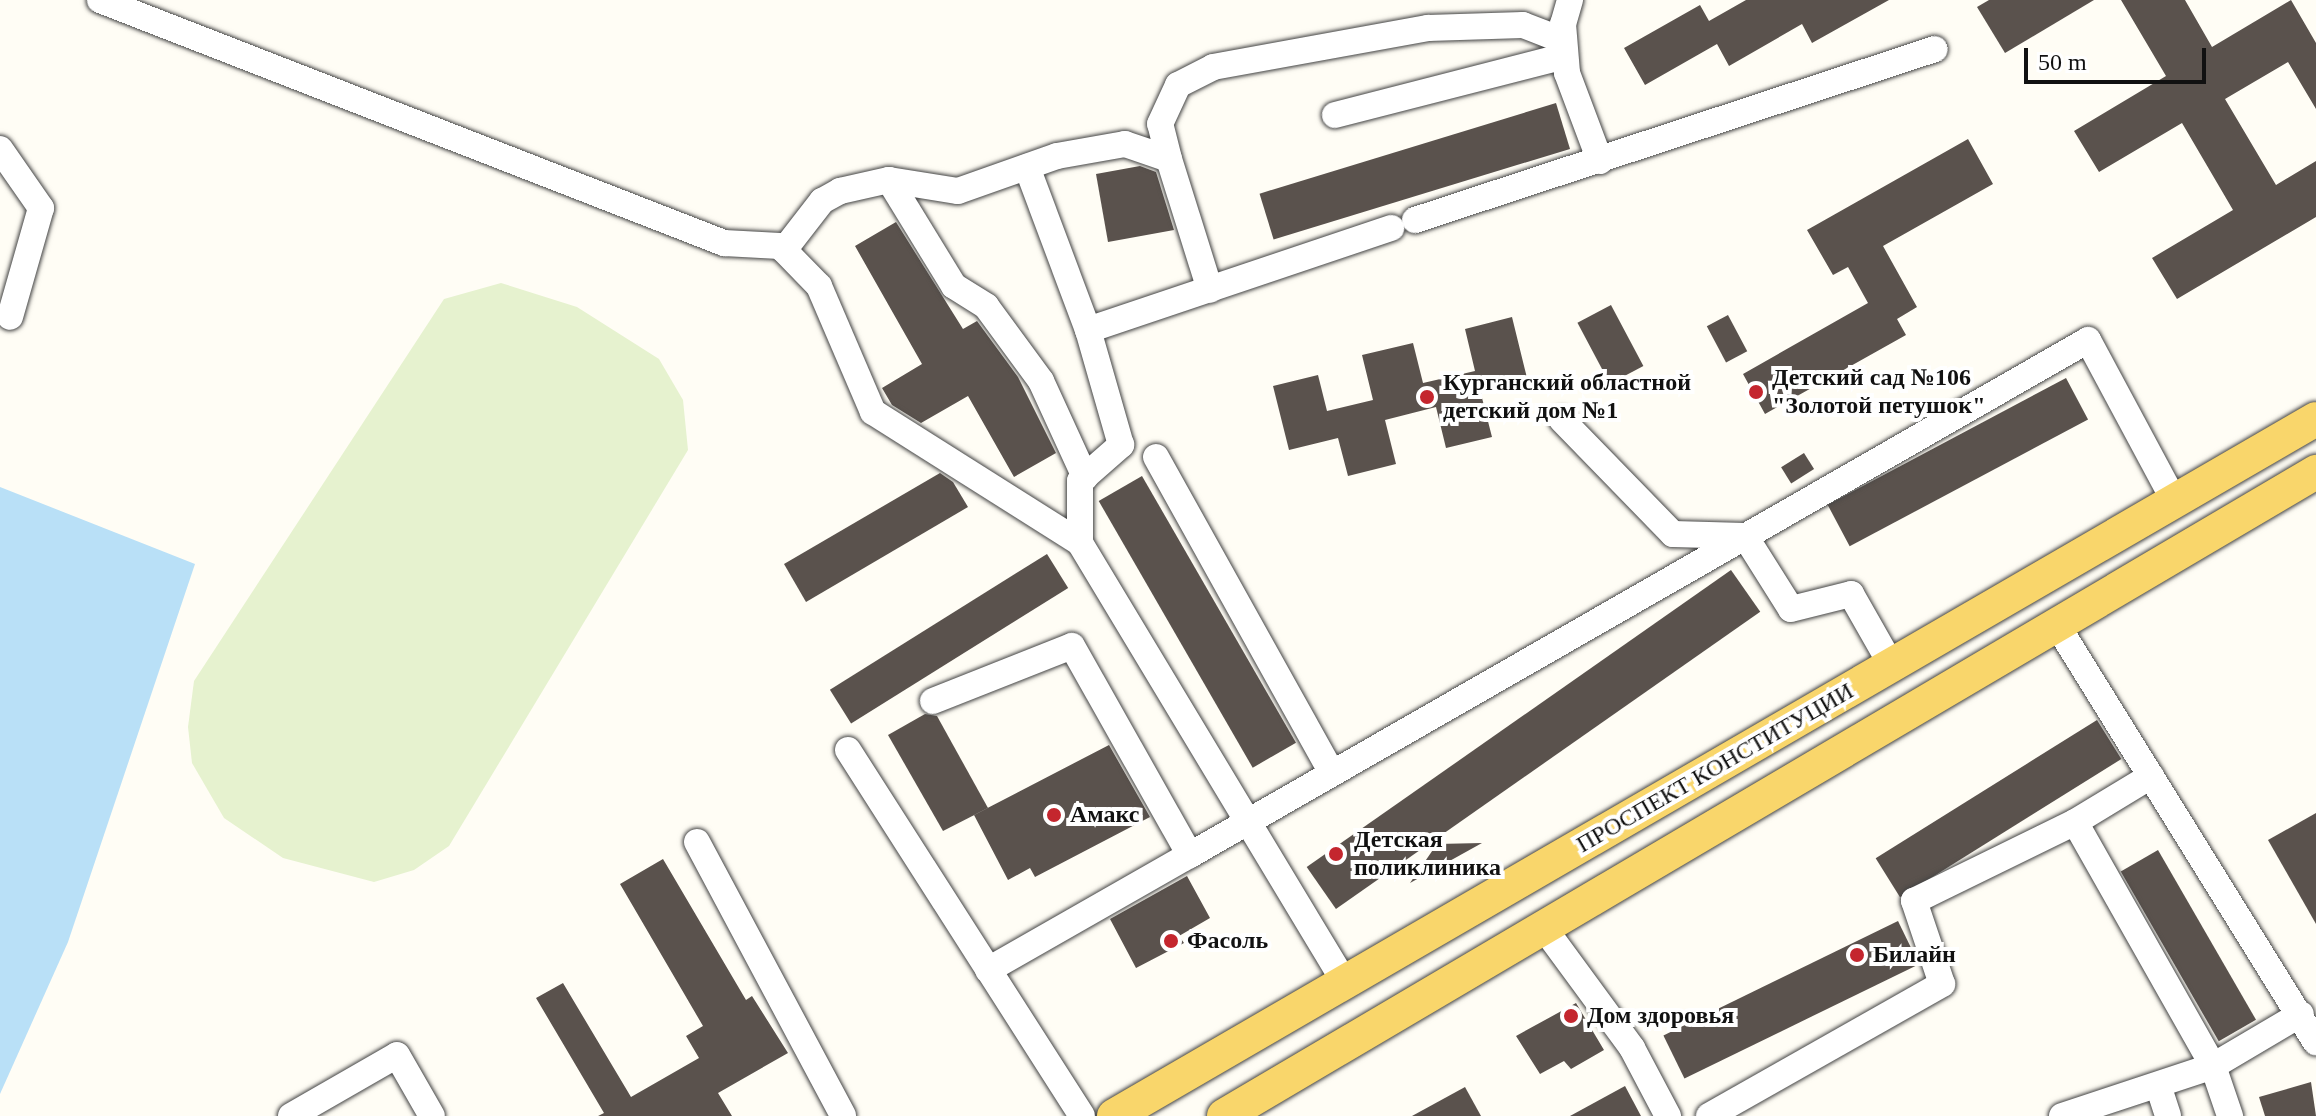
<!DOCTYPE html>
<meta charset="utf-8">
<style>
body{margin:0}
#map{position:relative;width:2316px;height:1116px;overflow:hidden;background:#fffdf5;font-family:Georgia,serif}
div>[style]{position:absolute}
.pitch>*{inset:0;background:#e6f2cf}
.water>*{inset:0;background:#b9e0f7}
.building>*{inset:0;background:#5a524d;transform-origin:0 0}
.roads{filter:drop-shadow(0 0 2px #444) drop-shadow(0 0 2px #444)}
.minor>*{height:26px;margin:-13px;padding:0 13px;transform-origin:13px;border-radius:13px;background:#fff}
.major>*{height:34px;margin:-17px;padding:0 17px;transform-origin:17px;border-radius:17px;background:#f9d66b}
.dots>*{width:22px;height:22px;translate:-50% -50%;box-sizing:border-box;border:4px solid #fff;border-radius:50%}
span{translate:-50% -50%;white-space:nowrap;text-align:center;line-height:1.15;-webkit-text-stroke:8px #fff;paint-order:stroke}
.poi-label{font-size:24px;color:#111;font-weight:700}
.left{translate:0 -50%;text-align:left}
.street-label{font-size:24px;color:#111}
.scale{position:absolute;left:2024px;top:48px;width:182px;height:36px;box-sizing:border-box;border:4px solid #111;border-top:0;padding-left:10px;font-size:24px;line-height:28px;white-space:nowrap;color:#111;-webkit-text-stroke:6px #fff;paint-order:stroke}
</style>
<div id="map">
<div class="pitch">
<i style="clip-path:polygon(501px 283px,577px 307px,659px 359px,683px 400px,688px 450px,449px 846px,414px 870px,374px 882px,283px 858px,224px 818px,192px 763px,188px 727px,194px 681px,444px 299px)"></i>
</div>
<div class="water">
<i style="clip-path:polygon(0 487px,195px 564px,68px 942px,0 1094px)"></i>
</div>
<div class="building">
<i style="clip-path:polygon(1746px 0,1889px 0,1812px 43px,1802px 24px,1729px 66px,1717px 44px,1645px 85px,1624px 48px,1700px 5px,1709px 21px)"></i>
<i style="clip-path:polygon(1989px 0,2094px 0,2005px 53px,1977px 7px)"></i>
<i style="clip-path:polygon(2121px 0,2185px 0,2212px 47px,2291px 0,2316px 43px,2316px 109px,2288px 62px,2225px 99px,2276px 185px,2316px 161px,2316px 217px,2177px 299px,2152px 258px,2233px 210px,2182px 123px,2099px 172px,2074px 131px,2166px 76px)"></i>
<i style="left:1556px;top:103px;width:48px;height:310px;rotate:73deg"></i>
<i style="clip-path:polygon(1968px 139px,1993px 184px,1883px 246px,1917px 307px,1897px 319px,1906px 335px,1765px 414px,1743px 374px,1868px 303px,1848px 267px,1833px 275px,1807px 230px)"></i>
<i style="clip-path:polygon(1140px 166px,1156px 172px,1174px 230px,1108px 242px,1096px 174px)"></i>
<i style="clip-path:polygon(896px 222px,963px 329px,977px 321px,1018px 377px,1056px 453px,1014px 477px,968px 396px,921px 423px,892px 405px,882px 388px,922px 364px,855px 246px)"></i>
<i style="left:1611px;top:305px;width:69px;height:38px;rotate:62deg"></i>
<i style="left:1728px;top:315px;width:41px;height:24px;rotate:62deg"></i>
<i style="clip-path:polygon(1512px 317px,1528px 382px,1481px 394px,1492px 437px,1446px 448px,1436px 407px,1385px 420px,1396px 464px,1348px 476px,1338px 438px,1289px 450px,1273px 386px,1318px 375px,1327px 411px,1373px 400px,1362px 355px,1413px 343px,1423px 383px,1475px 371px,1465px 329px)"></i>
<i style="left:2066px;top:378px;width:47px;height:270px;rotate:62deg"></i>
<i style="left:1804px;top:453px;width:19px;height:27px;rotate:58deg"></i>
<i style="clip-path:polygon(940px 473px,953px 482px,968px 507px,806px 602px,784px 564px)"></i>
<i style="left:1142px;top:476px;width:308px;height:50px;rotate:60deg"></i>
<i style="left:1047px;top:554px;width:40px;height:256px;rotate:58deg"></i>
<i style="left:1731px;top:570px;width:51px;height:518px;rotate:55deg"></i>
<i style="clip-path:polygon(925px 714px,937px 716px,988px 808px,943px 831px,888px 735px)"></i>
<i style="left:2097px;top:720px;width:46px;height:261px;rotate:58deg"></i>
<i style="clip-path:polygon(1109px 745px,1150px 817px,1035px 877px,1030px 868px,1008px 880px,974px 815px)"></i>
<i style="clip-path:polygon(2316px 813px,2316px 924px,2268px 840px)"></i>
<i style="clip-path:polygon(1482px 843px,1410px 883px,1437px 844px)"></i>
<i style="left:2158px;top:850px;width:196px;height:43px;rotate:60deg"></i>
<i style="clip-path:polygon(663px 859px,746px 1000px,752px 996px,788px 1053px,718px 1093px,732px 1116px,598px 1116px,604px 1113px,536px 998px,563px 983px,631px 1097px,699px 1058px,686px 1036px,703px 1026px,620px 884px)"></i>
<i style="clip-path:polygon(1187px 876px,1210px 918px,1179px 936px,1184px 943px,1136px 968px,1110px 919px)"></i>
<i style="left:1898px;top:921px;width:48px;height:261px;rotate:64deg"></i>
<i style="clip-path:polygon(1576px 1003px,1604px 1050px,1571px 1069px,1564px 1061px,1540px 1074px,1516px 1036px)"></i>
<i style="clip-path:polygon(2311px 1082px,2316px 1116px,2265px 1116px,2259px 1097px)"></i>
<i style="clip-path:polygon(1625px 1086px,1641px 1116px,1570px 1116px)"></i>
<i style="clip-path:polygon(1465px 1087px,1481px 1116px,1412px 1116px)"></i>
</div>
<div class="roads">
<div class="minor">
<i style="left:100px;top:0;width:670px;rotate:21.28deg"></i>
<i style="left:724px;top:243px;width:56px;rotate:3.1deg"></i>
<i style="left:780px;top:246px;width:56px;rotate:45.7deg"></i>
<i style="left:819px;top:286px;width:137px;rotate:66.8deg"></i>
<i style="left:873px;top:412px;width:245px;rotate:32.3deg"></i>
<i style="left:1080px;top:543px;width:514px;rotate:58.94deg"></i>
<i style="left:1570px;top:0;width:25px;rotate:106deg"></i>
<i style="left:1563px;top:24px;width:49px;rotate:85.3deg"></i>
<i style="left:1567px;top:73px;width:94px;rotate:69.4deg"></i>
<i style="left:1335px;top:115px;width:237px;rotate:-14.4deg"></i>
<i style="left:0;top:149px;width:72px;rotate:55.2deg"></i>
<i style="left:41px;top:208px;width:113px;rotate:105.9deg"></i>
<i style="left:1169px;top:159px;width:36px;rotate:-104deg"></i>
<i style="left:1160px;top:124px;width:43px;rotate:-65.2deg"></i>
<i style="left:1178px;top:85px;width:39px;rotate:-27deg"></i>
<i style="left:1213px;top:67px;width:219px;rotate:-10.3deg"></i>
<i style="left:1428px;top:28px;width:95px;rotate:-1.8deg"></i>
<i style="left:1523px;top:25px;width:44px;rotate:21.3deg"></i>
<i style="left:1027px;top:167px;width:174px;rotate:69.5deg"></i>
<i style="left:889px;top:180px;width:124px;rotate:58.5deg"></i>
<i style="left:954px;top:286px;width:38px;rotate:32deg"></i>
<i style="left:986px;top:306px;width:93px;rotate:53.7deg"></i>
<i style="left:1041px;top:381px;width:106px;rotate:65.4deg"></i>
<i style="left:1415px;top:220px;width:547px;rotate:-18.2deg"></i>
<i style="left:784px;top:250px;width:62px;rotate:-52.2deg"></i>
<i style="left:822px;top:201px;width:21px;rotate:-29deg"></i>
<i style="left:840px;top:191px;width:50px;rotate:-12.7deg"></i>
<i style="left:889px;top:180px;width:70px;rotate:9.1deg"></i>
<i style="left:958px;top:191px;width:105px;rotate:-19.5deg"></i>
<i style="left:1057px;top:156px;width:69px;rotate:-10deg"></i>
<i style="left:1125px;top:144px;width:46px;rotate:18.8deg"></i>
<i style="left:1169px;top:159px;width:137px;rotate:72.6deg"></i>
<i style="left:1562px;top:420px;width:159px;rotate:45.8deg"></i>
<i style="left:1673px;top:534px;width:72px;rotate:1.6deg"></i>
<i style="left:1745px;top:536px;width:86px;rotate:57.8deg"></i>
<i style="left:1791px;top:609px;width:62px;rotate:-14deg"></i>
<i style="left:1851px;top:594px;width:85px;rotate:60.4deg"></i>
<i style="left:1156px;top:457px;width:360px;rotate:60.9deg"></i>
<i style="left:1080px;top:543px;width:62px;rotate:-90deg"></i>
<i style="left:1080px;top:481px;width:55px;rotate:-41.3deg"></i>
<i style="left:1121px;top:445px;width:120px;rotate:-106deg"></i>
<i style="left:1088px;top:330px;width:320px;rotate:-18.6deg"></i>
<i style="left:2057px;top:625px;width:491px;rotate:58.2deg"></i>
<i style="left:933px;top:701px;width:149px;rotate:-21.6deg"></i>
<i style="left:1072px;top:646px;width:240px;rotate:60.6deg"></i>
<i style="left:1190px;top:855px;width:1035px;rotate:-29.83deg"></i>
<i style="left:2088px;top:340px;width:184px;rotate:61.8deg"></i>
<i style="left:848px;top:750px;width:434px;rotate:57.4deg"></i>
<i style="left:2151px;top:776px;width:89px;rotate:148.8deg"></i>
<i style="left:2075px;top:822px;width:280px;rotate:60.5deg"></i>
<i style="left:2213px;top:1066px;width:53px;rotate:71.2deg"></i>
<i style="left:697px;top:842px;width:310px;rotate:61.9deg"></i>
<i style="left:1544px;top:928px;width:149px;rotate:53.7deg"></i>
<i style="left:1632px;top:1048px;width:77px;rotate:62.1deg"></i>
<i style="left:988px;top:970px;width:232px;rotate:-29.7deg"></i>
<i style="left:2159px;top:1088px;width:29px;rotate:72deg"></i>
<i style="left:291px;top:1116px;width:122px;rotate:-29.9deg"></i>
<i style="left:397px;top:1055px;width:70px;rotate:60.2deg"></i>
<i style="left:1709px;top:1116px;width:268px;rotate:-29.5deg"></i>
<i style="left:1942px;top:984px;width:88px;rotate:-108.6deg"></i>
<i style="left:1914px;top:901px;width:179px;rotate:-26.1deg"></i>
<i style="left:2062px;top:1116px;width:159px;rotate:-18.3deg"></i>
<i style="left:2213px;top:1066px;width:102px;rotate:-30.6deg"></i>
</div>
<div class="major">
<i style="left:1114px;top:1116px;width:1389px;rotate:-30.11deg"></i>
<i style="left:1224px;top:1116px;width:1268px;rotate:-30.53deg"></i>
</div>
</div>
<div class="dots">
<i style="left:1756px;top:392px;background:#c4262e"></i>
<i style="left:1427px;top:397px;background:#c4262e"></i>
<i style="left:1054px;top:815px;background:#c4262e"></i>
<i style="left:1336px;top:854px;background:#c4262e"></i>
<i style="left:1171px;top:941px;background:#c4262e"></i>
<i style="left:1857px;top:955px;background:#c4262e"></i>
<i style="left:1571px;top:1016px;background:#c4262e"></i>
</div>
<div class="poi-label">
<span class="left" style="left:1772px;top:392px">Детский сад №106<br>"Золотой петушок"</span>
<span class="left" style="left:1443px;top:397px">Курганский областной<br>детский дом №1</span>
<span class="left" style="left:1070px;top:815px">Амакс</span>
<span class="left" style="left:1354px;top:854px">Детская<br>поликлиника</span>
<span class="left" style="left:1187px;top:941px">Фасоль</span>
<span class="left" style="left:1873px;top:955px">Билайн</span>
<span class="left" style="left:1587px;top:1016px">Дом здоровья</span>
</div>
<div class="street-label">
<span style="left:1715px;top:768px;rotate:-30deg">ПРОСПЕКТ КОНСТИТУЦИИ</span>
</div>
<div class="scale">50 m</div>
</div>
